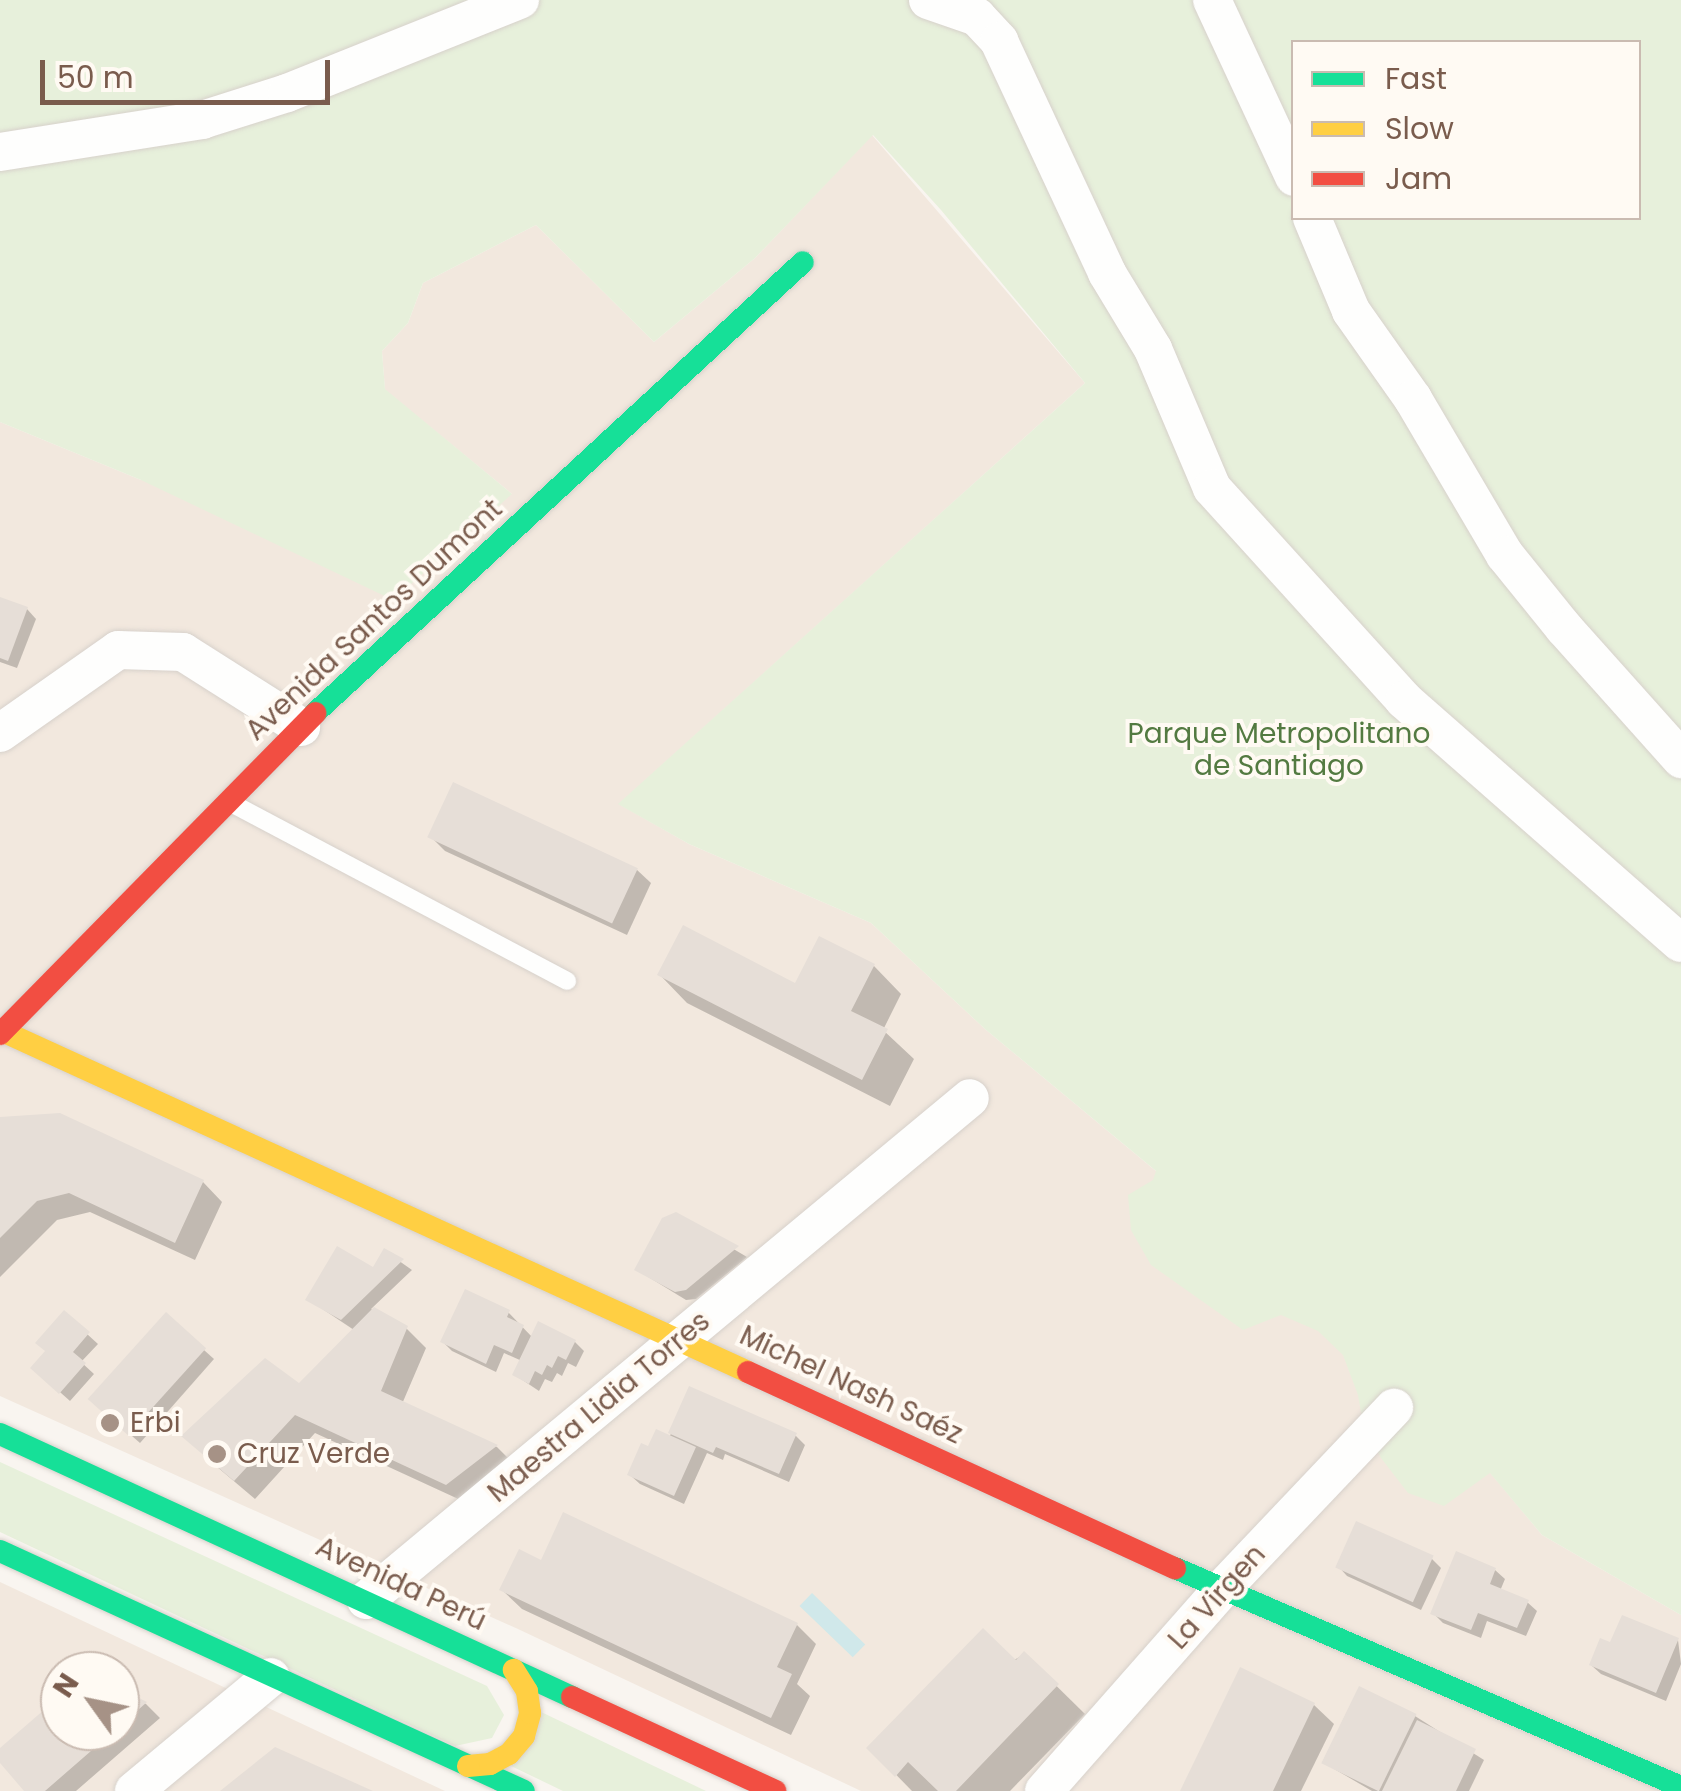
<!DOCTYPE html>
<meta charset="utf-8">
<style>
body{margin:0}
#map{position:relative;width:1681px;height:1791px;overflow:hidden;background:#f9f5f0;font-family:Poppins,sans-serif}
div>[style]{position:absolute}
.residential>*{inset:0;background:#f2e8de}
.green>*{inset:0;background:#e7f0db}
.water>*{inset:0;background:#d0e8ea;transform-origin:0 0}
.shadow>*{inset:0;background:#0003}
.building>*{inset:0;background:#e6ded7;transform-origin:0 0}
.roads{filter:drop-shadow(0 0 2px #d7d1cb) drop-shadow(0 0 2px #d7d1cb)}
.lane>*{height:18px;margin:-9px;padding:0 9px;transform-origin:9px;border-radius:9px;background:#fefefd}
.street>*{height:38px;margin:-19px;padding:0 19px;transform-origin:19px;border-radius:19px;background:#fefefd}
.fast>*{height:22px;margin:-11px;padding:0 11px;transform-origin:11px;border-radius:11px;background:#16e098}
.slow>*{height:22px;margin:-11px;padding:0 11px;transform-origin:11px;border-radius:11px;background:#ffcf43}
.jam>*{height:22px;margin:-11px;padding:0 11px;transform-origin:11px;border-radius:11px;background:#f24e42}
.dots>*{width:28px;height:28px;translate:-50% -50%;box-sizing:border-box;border:5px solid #fffaf3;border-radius:50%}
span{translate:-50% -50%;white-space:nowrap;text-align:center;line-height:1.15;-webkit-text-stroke:8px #fffaf3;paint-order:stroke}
.street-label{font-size:28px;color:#7a5c4d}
.park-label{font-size:28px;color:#537a41}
.poi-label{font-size:28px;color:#7a5c4d}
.left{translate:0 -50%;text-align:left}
.legend{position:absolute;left:1291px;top:40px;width:350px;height:180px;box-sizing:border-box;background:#fffaf3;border:2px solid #cabbb1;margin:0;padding:12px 18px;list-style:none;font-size:30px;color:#7a5c4d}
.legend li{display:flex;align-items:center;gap:20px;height:50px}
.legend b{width:50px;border:2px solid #cabbb1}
.north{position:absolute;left:40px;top:1651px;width:100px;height:100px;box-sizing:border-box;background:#fffaf3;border:2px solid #cabbb1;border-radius:50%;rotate:303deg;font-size:28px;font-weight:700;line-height:40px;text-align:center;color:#7a5c4d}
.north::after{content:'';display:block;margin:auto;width:35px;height:45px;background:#a69286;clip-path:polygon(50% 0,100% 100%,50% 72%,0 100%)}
.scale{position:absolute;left:40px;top:60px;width:290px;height:45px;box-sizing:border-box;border:5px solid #7a5c4d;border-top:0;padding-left:12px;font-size:30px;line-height:35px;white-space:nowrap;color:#7a5c4d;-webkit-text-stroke:8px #fffaf3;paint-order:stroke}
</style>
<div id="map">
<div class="residential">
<i style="clip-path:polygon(872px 135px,1085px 383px,619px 804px,689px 844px,871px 923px,985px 1029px,1204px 1211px,1404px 1369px,1542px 1535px,1681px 1615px,1681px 1791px,861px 1791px,518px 1629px,0 1396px,0 422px,141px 480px,512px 494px,385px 390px,382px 351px,408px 323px,423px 283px,536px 225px,654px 342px,755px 258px)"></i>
<i style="clip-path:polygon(evenodd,0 1582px,445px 1791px,0 1791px,0 1582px,60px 1671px,120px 1671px,120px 1731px,60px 1731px,60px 1671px)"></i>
</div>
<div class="green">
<i style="clip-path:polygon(evenodd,0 0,1681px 0,1681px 1615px,1542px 1535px,1490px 1473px,1444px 1506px,1408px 1493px,1381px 1458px,1363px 1424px,1358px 1395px,1343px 1355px,1318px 1331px,1281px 1315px,1243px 1330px,1151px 1265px,1131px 1230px,1128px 1195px,1153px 1180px,1156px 1171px,985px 1029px,871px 923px,689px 844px,618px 804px,1085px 383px,941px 210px,873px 135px,755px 258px,654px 342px,536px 225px,423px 283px,408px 323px,382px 351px,385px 389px,512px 494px,393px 600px,141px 480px,0 422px,0 0,1294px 42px,1638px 42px,1638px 218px,1294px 218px,1294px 42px)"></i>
<i style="clip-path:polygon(0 1462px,487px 1686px,504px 1715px,492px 1738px,455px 1746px,0 1532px)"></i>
<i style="clip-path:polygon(537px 1710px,706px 1791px,563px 1791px,507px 1764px)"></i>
</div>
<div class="water">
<i style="left:812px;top:1593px;width:74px;height:18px;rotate:44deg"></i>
</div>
<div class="shadow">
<i style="clip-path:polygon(0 599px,27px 609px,36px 619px,17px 668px,0 662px)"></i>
<i style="clip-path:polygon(430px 836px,636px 869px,651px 883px,627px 935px,445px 851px)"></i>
<i style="clip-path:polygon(874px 966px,901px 994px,883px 1030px,914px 1059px,890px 1106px,687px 1003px,660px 975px,796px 986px)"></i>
<i style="clip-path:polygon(0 1120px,203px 1182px,222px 1202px,195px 1260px,90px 1212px,57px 1220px,0 1277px)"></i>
<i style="clip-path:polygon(676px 1215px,747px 1257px,696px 1299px,686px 1300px,637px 1270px)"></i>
<i style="clip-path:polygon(385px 1251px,412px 1270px,371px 1309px,406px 1328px,426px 1348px,402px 1404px,497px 1447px,515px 1465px,467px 1503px,315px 1433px,255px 1499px,203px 1455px,299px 1386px,354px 1330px,309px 1300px,374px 1270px)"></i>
<i style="clip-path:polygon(508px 1312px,533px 1338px,575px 1342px,584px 1351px,576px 1367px,568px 1363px,562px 1376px,557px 1373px,552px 1382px,545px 1379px,539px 1391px,515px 1375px,522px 1361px,504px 1353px,496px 1372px,452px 1351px,443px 1342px)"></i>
<i style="clip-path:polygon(64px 1313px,98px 1344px,81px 1362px,94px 1374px,70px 1401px,43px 1377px,48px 1352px)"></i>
<i style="clip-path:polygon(166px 1316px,214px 1359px,140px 1443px,101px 1409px)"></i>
<i style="clip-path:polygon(690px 1390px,796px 1436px,805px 1445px,789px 1482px,725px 1454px,723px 1460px,707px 1453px,684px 1504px,640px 1484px,630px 1475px,649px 1450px,669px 1438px)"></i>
<i style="clip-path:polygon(1431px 1558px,1441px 1568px,1421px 1610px,1347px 1576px,1338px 1566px)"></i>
<i style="clip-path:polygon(542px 1563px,797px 1625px,816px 1644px,797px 1684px,810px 1696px,791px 1735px,522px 1609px,502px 1590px)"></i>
<i style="clip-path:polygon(1495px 1570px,1505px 1579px,1500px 1591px,1527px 1602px,1537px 1611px,1526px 1636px,1487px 1621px,1481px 1638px,1443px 1623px,1433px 1613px)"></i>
<i style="clip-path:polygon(1678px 1640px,1681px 1664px,1666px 1701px,1601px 1674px,1591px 1665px,1612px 1646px)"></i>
<i style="clip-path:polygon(1024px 1654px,1085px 1714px,1010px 1791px,912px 1791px,870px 1748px)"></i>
<i style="clip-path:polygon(120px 1691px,146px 1704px,160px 1718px,76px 1791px,27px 1791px,0 1759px,0 1752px,60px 1700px,60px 1731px,120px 1731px)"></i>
<i style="clip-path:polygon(1314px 1705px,1334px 1724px,1301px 1791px,1183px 1791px)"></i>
<i style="clip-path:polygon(1415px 1716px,1484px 1760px,1469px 1791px,1372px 1791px,1324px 1763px)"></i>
</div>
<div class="building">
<i style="clip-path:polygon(0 597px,28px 607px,8px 661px,0 658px)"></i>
<i style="left:453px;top:782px;width:204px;height:61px;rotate:25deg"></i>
<i style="clip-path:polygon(683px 925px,795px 983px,819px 936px,875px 964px,851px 1011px,888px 1029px,862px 1080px,657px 975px)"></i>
<i style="clip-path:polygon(60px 1113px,204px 1180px,175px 1243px,69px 1193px,37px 1201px,0 1238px,0 1117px)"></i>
<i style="clip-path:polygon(676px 1212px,739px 1246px,686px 1290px,675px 1292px,634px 1270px,662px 1218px)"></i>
<i style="clip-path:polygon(337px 1246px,373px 1267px,384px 1248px,404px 1259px,341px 1320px,305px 1300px)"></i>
<i style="clip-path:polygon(465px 1289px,510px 1310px,507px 1317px,524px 1325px,512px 1353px,494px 1345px,486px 1364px,440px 1342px)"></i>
<i style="clip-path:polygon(374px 1307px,408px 1326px,381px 1391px,498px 1445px,446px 1485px,295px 1415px,234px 1481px,181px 1436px,265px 1358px,299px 1383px)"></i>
<i style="clip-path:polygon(64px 1310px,90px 1332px,73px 1352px,86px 1363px,59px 1394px,30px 1368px,45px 1351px,35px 1343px)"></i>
<i style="left:166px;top:1312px;width:54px;height:117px;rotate:42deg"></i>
<i style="clip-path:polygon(538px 1321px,576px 1340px,566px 1360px,558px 1356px,552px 1368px,547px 1365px,542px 1375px,535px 1371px,529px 1384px,512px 1375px)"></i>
<i style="clip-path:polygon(689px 1386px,797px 1433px,779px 1474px,716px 1447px,713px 1453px,668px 1433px)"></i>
<i style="clip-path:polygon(656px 1429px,696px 1447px,674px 1496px,627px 1475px,641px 1443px,648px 1446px)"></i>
<i style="clip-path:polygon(563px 1512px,798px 1623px,777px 1667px,792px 1674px,771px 1718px,499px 1590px,519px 1549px,541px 1560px)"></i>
<i style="left:1356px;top:1521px;width:85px;height:51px;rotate:24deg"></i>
<i style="clip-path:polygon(1456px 1551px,1496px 1568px,1490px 1584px,1529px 1600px,1517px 1628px,1478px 1613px,1471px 1630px,1430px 1614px)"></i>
<i style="clip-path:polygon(1622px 1615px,1679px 1638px,1656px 1693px,1589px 1665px,1600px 1638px,1610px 1642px)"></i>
<i style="clip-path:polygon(983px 1628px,1016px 1660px,1024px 1651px,1059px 1684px,956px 1791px,938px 1791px,908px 1762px,895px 1777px,866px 1748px)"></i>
<i style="clip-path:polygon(1240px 1667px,1315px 1703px,1273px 1791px,1180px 1791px)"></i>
<i style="left:1359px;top:1686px;width:64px;height:86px;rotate:26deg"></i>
<i style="clip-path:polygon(120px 1689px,147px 1702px,120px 1726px)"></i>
<i style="clip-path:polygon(60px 1696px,60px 1731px,114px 1731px,45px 1791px,24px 1791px,0 1763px,0 1748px)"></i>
<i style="clip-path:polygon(1417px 1720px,1476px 1749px,1456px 1791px,1382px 1791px)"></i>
<i style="clip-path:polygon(275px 1747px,373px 1791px,220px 1791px)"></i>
</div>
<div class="roads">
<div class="lane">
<i style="left:233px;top:804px;width:378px;rotate:27.9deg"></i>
</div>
<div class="street">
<i style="left:928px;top:0;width:52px;rotate:19.1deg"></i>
<i style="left:977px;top:17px;width:33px;rotate:47deg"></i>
<i style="left:999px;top:41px;width:256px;rotate:65deg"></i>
<i style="left:1107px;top:273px;width:89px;rotate:58.8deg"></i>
<i style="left:1153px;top:349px;width:151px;rotate:67deg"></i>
<i style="left:1212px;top:488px;width:286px;rotate:47.8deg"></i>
<i style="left:1404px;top:700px;width:368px;rotate:41.3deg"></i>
<i style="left:1212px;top:0;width:195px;rotate:65.1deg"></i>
<i style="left:0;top:152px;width:205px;rotate:-9deg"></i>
<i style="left:202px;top:120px;width:89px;rotate:-17.6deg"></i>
<i style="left:287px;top:93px;width:251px;rotate:-21.8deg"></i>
<i style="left:1312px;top:218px;width:101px;rotate:67.2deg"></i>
<i style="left:1351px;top:311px;width:108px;rotate:54.8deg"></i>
<i style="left:1413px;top:399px;width:181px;rotate:59.5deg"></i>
<i style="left:1505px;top:555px;width:94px;rotate:51.1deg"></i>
<i style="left:1564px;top:628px;width:176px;rotate:48.2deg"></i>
<i style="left:0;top:733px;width:144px;rotate:-35.1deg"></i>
<i style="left:118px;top:650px;width:65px;rotate:1.8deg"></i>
<i style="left:183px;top:652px;width:140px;rotate:32.4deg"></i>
<i style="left:366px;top:1600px;width:785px;rotate:-39.73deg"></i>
<i style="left:134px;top:1791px;width:178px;rotate:-39.8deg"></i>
<i style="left:1044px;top:1791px;width:269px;rotate:-48.6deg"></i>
<i style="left:1222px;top:1589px;width:250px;rotate:-46.5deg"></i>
</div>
<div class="fast">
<i style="left:315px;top:713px;width:664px;rotate:-42.74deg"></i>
<i style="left:0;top:1434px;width:630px;rotate:24.69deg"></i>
<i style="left:0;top:1551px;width:576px;rotate:24.61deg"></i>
<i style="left:1175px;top:1568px;width:551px;rotate:23.4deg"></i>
</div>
<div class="slow">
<i style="left:0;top:1030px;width:822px;rotate:24.57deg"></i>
<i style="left:468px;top:1766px;width:22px;rotate:-5deg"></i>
<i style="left:490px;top:1764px;width:21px;rotate:-28deg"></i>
<i style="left:509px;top:1754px;width:23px;rotate:-50deg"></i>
<i style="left:524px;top:1736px;width:24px;rotate:-75deg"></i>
<i style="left:530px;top:1713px;width:22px;rotate:-98deg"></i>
<i style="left:527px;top:1691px;width:25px;rotate:-122deg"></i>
</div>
<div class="jam">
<i style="left:0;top:1034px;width:450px;rotate:-45.5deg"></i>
<i style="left:748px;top:1372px;width:470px;rotate:24.7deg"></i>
<i style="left:572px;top:1697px;width:224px;rotate:24.8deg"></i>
</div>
</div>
<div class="dots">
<i style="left:110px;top:1423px;background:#a69286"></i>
<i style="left:217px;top:1454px;background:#a69286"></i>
</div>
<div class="street-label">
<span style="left:374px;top:620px;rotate:-43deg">Avenida Santos Dumont</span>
<span style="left:851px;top:1385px;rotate:25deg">Michel Nash Saéz</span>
<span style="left:599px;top:1407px;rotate:-40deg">Maestra Lidia Torres</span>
<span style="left:401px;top:1584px;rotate:25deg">Avenida Perú</span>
<span style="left:1217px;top:1597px;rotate:-48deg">La Virgen</span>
</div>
<div class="park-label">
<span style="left:1279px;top:750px">Parque Metropolitano<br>de Santiago</span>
</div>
<div class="poi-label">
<span class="left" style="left:130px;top:1423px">Erbi</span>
<span class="left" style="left:237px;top:1454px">Cruz Verde</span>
</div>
<ul class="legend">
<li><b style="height:12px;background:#16e098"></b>Fast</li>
<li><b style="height:12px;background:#ffcf43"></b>Slow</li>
<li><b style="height:12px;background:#f24e42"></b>Jam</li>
</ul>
<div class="north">N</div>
<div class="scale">50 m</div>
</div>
